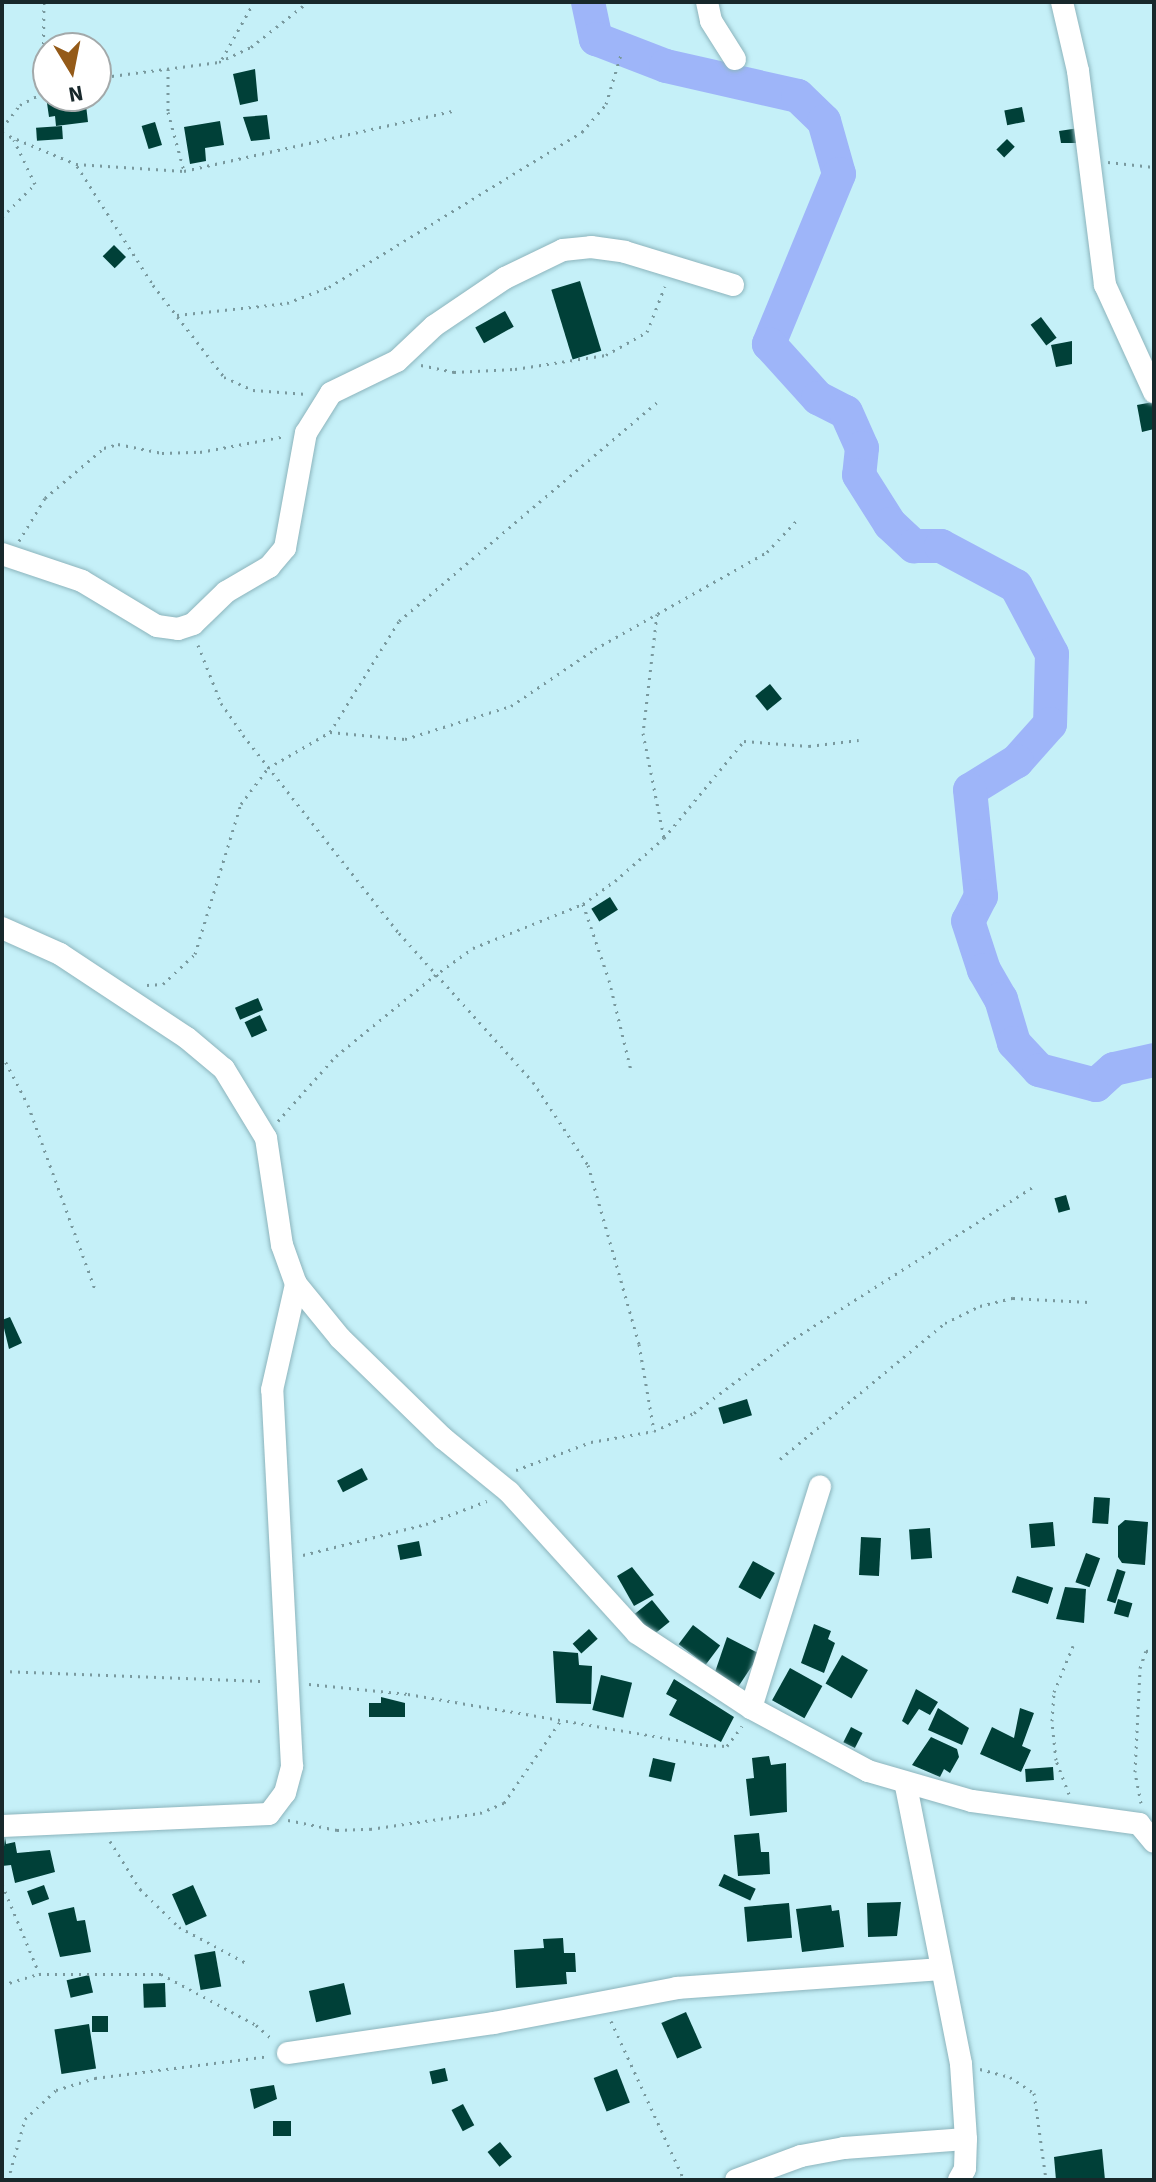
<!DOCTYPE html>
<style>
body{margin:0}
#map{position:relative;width:1156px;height:2182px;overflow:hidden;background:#c5f0f8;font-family:"Source Sans 3",sans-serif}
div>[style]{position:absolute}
.river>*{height:34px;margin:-17px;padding:0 17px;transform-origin:17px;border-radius:17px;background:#9eb5f9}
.building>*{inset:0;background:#004038;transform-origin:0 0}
.path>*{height:3px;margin-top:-1.5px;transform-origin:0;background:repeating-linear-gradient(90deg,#79999e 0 2px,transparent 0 8px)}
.roads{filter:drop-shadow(0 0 2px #8cb4bc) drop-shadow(0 0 2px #8cb4bc)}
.minor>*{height:22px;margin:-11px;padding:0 11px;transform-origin:11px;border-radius:11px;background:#fff}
span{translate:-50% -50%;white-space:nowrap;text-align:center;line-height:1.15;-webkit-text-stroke:8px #fff;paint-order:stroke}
.frame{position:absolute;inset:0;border:4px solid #18282b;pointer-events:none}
.north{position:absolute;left:32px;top:32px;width:80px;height:80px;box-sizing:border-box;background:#fff;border:2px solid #a3a9aa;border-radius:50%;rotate:170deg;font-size:22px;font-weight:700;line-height:32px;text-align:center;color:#18282b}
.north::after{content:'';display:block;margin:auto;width:28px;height:36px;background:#945a18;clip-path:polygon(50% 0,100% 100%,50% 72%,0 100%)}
</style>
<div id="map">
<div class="river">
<i style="left:588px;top:2px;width:38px;rotate:78deg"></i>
<i style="left:596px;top:39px;width:75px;rotate:21.1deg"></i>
<i style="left:666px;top:66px;width:135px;rotate:12.8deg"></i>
<i style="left:798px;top:96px;width:36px;rotate:44deg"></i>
<i style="left:824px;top:121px;width:55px;rotate:74.2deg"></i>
<i style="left:839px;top:174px;width:184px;rotate:112.4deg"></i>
<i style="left:769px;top:344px;width:73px;rotate:47.8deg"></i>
<i style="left:818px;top:398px;width:31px;rotate:27deg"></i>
<i style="left:846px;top:412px;width:39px;rotate:66deg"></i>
<i style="left:862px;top:448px;width:27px;rotate:96deg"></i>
<i style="left:859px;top:475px;width:58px;rotate:57.7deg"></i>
<i style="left:890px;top:524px;width:33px;rotate:43deg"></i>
<i style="left:914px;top:546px;width:27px"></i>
<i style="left:941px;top:546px;width:85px;rotate:28.1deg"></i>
<i style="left:1016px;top:586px;width:77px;rotate:62.1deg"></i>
<i style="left:1052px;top:654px;width:70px;rotate:91.6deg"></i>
<i style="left:1050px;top:724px;width:50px;rotate:131.7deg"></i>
<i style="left:1017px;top:761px;width:55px;rotate:148.3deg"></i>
<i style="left:970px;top:790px;width:107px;rotate:84.1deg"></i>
<i style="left:981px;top:896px;width:28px;rotate:117deg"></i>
<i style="left:968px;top:921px;width:52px;rotate:71.9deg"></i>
<i style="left:984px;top:970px;width:34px;rotate:60deg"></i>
<i style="left:1001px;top:999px;width:46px;rotate:73.5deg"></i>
<i style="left:1014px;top:1043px;width:37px;rotate:47deg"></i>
<i style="left:1039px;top:1070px;width:59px;rotate:14.7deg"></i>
<i style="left:1096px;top:1085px;width:24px;rotate:-42deg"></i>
<i style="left:1114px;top:1069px;width:41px;rotate:-12.7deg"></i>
</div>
<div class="building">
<i style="clip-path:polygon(255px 69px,258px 101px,240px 105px,233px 74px)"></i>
<i style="clip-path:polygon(46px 96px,67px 96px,68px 107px,86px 105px,88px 122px,56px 126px,55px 116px,49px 117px)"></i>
<i style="left:1022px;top:107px;width:15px;height:18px;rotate:79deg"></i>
<i style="clip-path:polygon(267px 115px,270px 139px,251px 141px,243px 117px)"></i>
<i style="clip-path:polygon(220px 121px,224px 145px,205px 148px,206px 161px,190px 164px,184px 127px)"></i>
<i style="left:155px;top:122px;width:24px;height:14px;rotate:73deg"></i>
<i style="left:62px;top:126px;width:13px;height:26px;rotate:86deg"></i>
<i style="clip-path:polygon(1079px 128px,1081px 143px,1061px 143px,1059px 131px)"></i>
<i style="left:1007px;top:139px;width:11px;height:15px;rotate:45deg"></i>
<i style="left:114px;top:245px;width:17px;height:16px;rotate:45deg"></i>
<i style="left:580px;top:281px;width:73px;height:30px;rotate:73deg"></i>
<i style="left:505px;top:311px;width:18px;height:34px;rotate:61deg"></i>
<i style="left:1041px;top:317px;width:26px;height:13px;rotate:53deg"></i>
<i style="clip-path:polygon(1072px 341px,1072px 364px,1056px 367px,1051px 345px)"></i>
<i style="clip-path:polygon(1153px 402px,1154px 429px,1142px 432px,1137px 405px)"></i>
<i style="left:770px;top:684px;width:19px;height:19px;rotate:51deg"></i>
<i style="left:610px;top:897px;width:15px;height:22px;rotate:58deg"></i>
<i style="left:258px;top:998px;width:13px;height:25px;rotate:67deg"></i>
<i style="left:260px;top:1015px;width:17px;height:17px;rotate:65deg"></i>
<i style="left:1066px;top:1195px;width:15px;height:12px;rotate:74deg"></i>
<i style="clip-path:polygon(10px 1317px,22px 1343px,9px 1349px,2px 1320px)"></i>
<i style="left:747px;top:1399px;width:17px;height:30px;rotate:73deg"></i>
<i style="left:362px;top:1468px;width:13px;height:28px;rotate:63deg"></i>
<i style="left:1094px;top:1497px;width:16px;height:26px;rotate:4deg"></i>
<i style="clip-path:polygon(1125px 1520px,1148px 1522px,1145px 1565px,1122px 1563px,1118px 1557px,1118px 1526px)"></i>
<i style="left:1053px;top:1522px;width:24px;height:24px;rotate:85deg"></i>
<i style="left:930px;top:1528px;width:30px;height:21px;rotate:86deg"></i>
<i style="left:861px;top:1537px;width:20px;height:38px;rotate:3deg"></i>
<i style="left:419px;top:1541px;width:15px;height:22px;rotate:79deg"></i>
<i style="left:1086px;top:1553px;width:15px;height:31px;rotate:20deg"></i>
<i style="left:753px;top:1561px;width:25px;height:30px;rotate:29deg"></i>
<i style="clip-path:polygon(632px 1567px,654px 1595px,634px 1606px,617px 1576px)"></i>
<i style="left:1117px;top:1569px;width:9px;height:33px;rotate:18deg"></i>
<i style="left:1017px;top:1576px;width:38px;height:17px;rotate:18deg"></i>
<i style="clip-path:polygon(1065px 1587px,1086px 1589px,1084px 1623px,1056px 1619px)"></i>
<i style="left:1118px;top:1599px;width:15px;height:15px;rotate:16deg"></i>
<i style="left:652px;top:1600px;width:28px;height:22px;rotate:51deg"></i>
<i style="clip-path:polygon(814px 1624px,831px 1631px,828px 1639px,835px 1643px,824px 1673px,801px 1663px)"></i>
<i style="left:693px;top:1625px;width:34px;height:24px;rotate:37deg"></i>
<i style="left:589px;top:1629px;width:13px;height:22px;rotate:48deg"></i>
<i style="clip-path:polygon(727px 1637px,760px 1654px,738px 1687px,714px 1675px)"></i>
<i style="clip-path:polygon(553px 1651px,578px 1653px,579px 1665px,592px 1666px,591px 1704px,556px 1703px)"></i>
<i style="left:842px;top:1655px;width:30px;height:33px;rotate:30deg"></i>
<i style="left:790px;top:1668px;width:37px;height:37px;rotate:29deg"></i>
<i style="left:601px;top:1675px;width:32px;height:36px;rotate:14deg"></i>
<i style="clip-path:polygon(674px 1679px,734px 1717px,721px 1742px,669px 1715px,677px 1700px,666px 1694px)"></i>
<i style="clip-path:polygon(916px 1689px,938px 1702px,930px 1715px,919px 1709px,908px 1725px,902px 1721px)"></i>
<i style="clip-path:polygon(381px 1697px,405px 1703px,405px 1717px,369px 1717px,369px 1703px,381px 1703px)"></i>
<i style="clip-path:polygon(938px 1708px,969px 1728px,962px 1745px,928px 1730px)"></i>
<i style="clip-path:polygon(1020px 1708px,1034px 1713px,1022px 1746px,1031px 1750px,1021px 1772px,980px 1754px,992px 1727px,1014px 1738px)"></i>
<i style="left:851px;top:1727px;width:13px;height:17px;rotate:27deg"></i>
<i style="clip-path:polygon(931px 1737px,957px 1749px,959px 1757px,950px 1773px,944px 1769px,940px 1777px,912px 1765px)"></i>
<i style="clip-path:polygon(769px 1756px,771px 1765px,786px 1763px,787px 1812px,750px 1816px,746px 1779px,754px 1778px,752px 1758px)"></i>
<i style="left:653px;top:1758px;width:23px;height:19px;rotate:13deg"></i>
<i style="left:1053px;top:1767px;width:13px;height:28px;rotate:86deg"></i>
<i style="clip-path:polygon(759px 1833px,761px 1852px,769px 1852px,770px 1874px,738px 1876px,734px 1835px)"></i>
<i style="clip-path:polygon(5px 1837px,6px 1844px,15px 1842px,17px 1853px,50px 1850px,55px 1872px,15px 1883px,11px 1865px,2px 1866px)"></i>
<i style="left:724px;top:1874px;width:35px;height:13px;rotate:25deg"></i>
<i style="left:44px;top:1885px;width:15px;height:18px;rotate:70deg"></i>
<i style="left:193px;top:1885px;width:34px;height:23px;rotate:66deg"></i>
<i style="clip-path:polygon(901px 1902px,897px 1936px,868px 1937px,867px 1903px)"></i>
<i style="left:789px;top:1903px;width:35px;height:45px;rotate:85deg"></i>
<i style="clip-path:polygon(831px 1905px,832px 1911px,839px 1910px,844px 1947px,802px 1952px,796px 1909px)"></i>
<i style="clip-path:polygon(74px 1907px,77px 1921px,85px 1920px,91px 1952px,60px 1957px,48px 1913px)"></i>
<i style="clip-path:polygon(563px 1938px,564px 1953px,575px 1953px,576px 1972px,566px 1972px,567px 1984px,516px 1988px,514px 1950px,544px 1948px,543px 1939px)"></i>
<i style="left:215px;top:1951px;width:36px;height:21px;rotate:80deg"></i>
<i style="left:89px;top:1975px;width:18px;height:23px;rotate:77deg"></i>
<i style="left:165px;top:1983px;width:24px;height:22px;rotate:88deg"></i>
<i style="left:344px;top:1983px;width:32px;height:36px;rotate:77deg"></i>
<i style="left:686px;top:2012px;width:39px;height:27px;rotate:66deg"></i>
<i style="left:92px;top:2016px;width:16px;height:16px"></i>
<i style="left:89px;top:2024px;width:45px;height:35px;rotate:81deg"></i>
<i style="left:445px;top:2068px;width:13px;height:16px;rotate:77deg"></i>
<i style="left:617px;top:2069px;width:36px;height:25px;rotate:69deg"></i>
<i style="clip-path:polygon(274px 2085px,277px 2099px,254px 2109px,250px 2089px)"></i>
<i style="left:463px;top:2104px;width:24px;height:13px;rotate:62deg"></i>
<i style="left:273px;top:2121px;width:18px;height:15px"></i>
<i style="left:500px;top:2142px;width:19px;height:16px;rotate:51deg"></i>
<i style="clip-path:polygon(1102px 2149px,1105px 2180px,1056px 2180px,1054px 2157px)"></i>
</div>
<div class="path">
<i style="left:222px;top:59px;width:65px;rotate:-60.7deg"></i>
<i style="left:168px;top:69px;width:43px;rotate:90deg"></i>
<i style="left:168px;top:112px;width:61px;rotate:74.8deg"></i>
<i style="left:96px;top:78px;width:124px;rotate:-7.4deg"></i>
<i style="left:219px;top:62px;width:35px;rotate:-25deg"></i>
<i style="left:251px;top:47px;width:73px;rotate:-38.3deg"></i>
<i style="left:43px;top:92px;width:90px;rotate:-89.4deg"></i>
<i style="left:2px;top:128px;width:29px;rotate:-52deg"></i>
<i style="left:20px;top:105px;width:32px;rotate:-28deg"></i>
<i style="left:2px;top:133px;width:80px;rotate:22.7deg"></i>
<i style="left:76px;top:164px;width:108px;rotate:3.7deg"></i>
<i style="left:184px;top:171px;width:276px;rotate:-12.6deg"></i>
<i style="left:1108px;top:162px;width:46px;rotate:6.2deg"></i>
<i style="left:77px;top:166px;width:141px;rotate:57.4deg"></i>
<i style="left:153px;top:285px;width:116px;rotate:52.3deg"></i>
<i style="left:224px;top:377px;width:32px;rotate:24deg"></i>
<i style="left:253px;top:390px;width:54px;rotate:4.2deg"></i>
<i style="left:2px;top:217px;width:47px;rotate:-45deg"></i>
<i style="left:35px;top:184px;width:49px;rotate:-115.5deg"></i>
<i style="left:177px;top:315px;width:111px;rotate:-6.2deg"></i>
<i style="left:287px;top:303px;width:45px;rotate:-20.9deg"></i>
<i style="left:329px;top:287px;width:297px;rotate:-31.5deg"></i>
<i style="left:582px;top:132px;width:37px;rotate:-49deg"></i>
<i style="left:606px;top:104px;width:55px;rotate:-73.2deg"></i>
<i style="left:421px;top:365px;width:34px;rotate:12deg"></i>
<i style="left:454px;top:372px;width:61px;rotate:-2.8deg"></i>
<i style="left:515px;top:369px;width:92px;rotate:-8.7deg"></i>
<i style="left:606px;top:355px;width:47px;rotate:-29.3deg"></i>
<i style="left:647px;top:332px;width:49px;rotate:-68.6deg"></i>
<i style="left:19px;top:541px;width:50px;rotate:-58.8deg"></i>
<i style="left:45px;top:498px;width:77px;rotate:-40.3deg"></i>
<i style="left:104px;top:448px;width:15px;rotate:-16deg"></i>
<i style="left:118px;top:444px;width:45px;rotate:11.6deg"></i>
<i style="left:162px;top:453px;width:38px;rotate:-2deg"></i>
<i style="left:200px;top:452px;width:87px;rotate:-10.5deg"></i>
<i style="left:657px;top:614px;width:120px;rotate:96.7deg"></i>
<i style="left:643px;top:733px;width:107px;rotate:78.7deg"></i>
<i style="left:198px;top:645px;width:62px;rotate:68.4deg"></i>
<i style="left:221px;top:703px;width:39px;rotate:55deg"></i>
<i style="left:243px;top:735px;width:252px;rotate:51.8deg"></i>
<i style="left:399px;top:933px;width:200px;rotate:48deg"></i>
<i style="left:533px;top:1082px;width:100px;rotate:56.5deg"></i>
<i style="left:588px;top:1165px;width:186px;rotate:74.1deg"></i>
<i style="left:639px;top:1344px;width:88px;rotate:80.2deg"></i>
<i style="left:330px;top:732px;width:131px;rotate:-58.1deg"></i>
<i style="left:399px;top:621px;width:342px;rotate:-40.3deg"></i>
<i style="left:583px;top:904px;width:80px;rotate:71.1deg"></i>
<i style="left:609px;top:980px;width:93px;rotate:76.3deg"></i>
<i style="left:147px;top:985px;width:16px;rotate:-4deg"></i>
<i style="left:163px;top:984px;width:44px;rotate:-43.2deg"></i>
<i style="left:195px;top:954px;width:157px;rotate:-73deg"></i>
<i style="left:241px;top:804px;width:45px;rotate:-53.1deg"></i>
<i style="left:268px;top:768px;width:72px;rotate:-30.1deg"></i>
<i style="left:330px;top:732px;width:75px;rotate:5.3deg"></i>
<i style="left:405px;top:739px;width:111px;rotate:-17.3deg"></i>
<i style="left:511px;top:706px;width:102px;rotate:-34.2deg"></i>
<i style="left:595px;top:649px;width:197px;rotate:-29.4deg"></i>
<i style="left:767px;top:552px;width:45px;rotate:-46.8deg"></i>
<i style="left:2px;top:1055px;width:56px;rotate:62.5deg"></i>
<i style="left:28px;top:1105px;width:196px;rotate:70deg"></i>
<i style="left:278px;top:1121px;width:87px;rotate:-48.3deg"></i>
<i style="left:336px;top:1056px;width:127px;rotate:-39.2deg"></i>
<i style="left:434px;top:976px;width:48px;rotate:-35.7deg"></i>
<i style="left:473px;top:948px;width:118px;rotate:-21.8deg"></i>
<i style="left:583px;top:904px;width:39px;rotate:-36deg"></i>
<i style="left:615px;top:881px;width:65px;rotate:-41.3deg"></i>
<i style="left:664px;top:838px;width:126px;rotate:-50.5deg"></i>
<i style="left:744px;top:741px;width:65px;rotate:4.4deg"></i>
<i style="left:809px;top:746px;width:50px;rotate:-6.8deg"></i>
<i style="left:780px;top:1459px;width:214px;rotate:-39.5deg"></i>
<i style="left:945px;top:1323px;width:39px;rotate:-26deg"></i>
<i style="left:980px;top:1306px;width:34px;rotate:-14deg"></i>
<i style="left:1013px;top:1298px;width:76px;rotate:3deg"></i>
<i style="left:516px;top:1470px;width:80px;rotate:-20.5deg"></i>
<i style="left:591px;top:1442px;width:64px;rotate:-9.9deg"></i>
<i style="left:654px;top:1431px;width:44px;rotate:-24.2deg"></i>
<i style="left:694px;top:1413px;width:116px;rotate:-37deg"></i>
<i style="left:787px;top:1343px;width:291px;rotate:-32.4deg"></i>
<i style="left:303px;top:1555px;width:127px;rotate:-14.1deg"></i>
<i style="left:426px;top:1524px;width:65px;rotate:-20.7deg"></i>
<i style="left:2px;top:1671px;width:264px;rotate:2.2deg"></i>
<i style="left:309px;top:1684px;width:100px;rotate:5.8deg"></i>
<i style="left:408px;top:1694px;width:302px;rotate:9.7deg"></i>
<i style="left:706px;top:1745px;width:21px;rotate:3deg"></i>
<i style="left:727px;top:1746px;width:25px;rotate:-53deg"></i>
<i style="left:1069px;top:1794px;width:36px;rotate:-111deg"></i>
<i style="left:1056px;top:1760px;width:39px;rotate:-96deg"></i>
<i style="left:1052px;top:1721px;width:29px;rotate:-86deg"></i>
<i style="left:1054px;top:1692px;width:50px;rotate:-67.6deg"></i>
<i style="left:1141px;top:1803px;width:32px;rotate:-101deg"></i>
<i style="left:1135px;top:1772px;width:104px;rotate:-87.2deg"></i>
<i style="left:1140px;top:1668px;width:18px;rotate:-71deg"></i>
<i style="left:1146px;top:1651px;width:8px;rotate:-7deg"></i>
<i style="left:288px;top:1820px;width:50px;rotate:11.5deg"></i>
<i style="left:337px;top:1830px;width:33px;rotate:-2deg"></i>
<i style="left:370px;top:1829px;width:111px;rotate:-8.3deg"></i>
<i style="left:480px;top:1813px;width:26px;rotate:-23deg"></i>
<i style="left:504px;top:1803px;width:101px;rotate:-55.5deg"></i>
<i style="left:110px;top:1841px;width:57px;rotate:58deg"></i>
<i style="left:140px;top:1889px;width:54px;rotate:44.3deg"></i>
<i style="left:179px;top:1927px;width:76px;rotate:28.2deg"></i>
<i style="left:2px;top:1884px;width:96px;rotate:67.4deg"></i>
<i style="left:2px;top:1985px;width:39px;rotate:-17deg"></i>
<i style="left:39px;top:1974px;width:122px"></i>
<i style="left:161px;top:1974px;width:108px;rotate:28.2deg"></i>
<i style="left:256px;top:2025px;width:23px;rotate:41deg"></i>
<i style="left:611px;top:2021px;width:175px;rotate:65.3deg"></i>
<i style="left:980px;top:2069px;width:31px;rotate:15deg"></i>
<i style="left:1010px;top:2077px;width:29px;rotate:34deg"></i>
<i style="left:1034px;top:2093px;width:88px;rotate:82.1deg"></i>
<i style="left:8px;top:2180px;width:63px;rotate:-74.4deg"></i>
<i style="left:25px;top:2119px;width:42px;rotate:-43.1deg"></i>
<i style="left:56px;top:2090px;width:41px;rotate:-17.1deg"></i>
<i style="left:95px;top:2078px;width:174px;rotate:-7.2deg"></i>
</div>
<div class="roads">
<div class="minor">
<i style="left:707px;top:2px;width:19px;rotate:78deg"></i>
<i style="left:711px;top:21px;width:45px;rotate:57.7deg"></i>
<i style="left:1062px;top:2px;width:71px;rotate:76.9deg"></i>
<i style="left:1078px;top:71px;width:216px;rotate:82.8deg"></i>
<i style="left:1105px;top:285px;width:118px;rotate:65.4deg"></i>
<i style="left:2px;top:554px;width:84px;rotate:18.6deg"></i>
<i style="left:82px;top:581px;width:87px;rotate:31deg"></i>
<i style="left:157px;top:626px;width:21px;rotate:8deg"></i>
<i style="left:178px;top:629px;width:16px;rotate:-18deg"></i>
<i style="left:193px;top:624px;width:46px;rotate:-44.1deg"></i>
<i style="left:226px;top:592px;width:50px;rotate:-30.2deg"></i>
<i style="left:269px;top:567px;width:25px;rotate:-50deg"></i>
<i style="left:285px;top:548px;width:117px;rotate:-79.7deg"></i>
<i style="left:306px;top:433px;width:47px;rotate:-58deg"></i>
<i style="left:331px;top:393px;width:73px;rotate:-25.9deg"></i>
<i style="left:397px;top:361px;width:51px;rotate:-43.4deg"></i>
<i style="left:434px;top:326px;width:86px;rotate:-34.1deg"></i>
<i style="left:505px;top:278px;width:64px;rotate:-25.8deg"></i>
<i style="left:563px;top:250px;width:28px;rotate:-6deg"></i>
<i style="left:591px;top:247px;width:34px;rotate:8deg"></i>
<i style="left:625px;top:252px;width:113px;rotate:17deg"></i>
<i style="left:2px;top:928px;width:64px;rotate:24.1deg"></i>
<i style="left:60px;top:954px;width:152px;rotate:33.5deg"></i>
<i style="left:187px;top:1038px;width:48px;rotate:40deg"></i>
<i style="left:224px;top:1069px;width:81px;rotate:58.7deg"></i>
<i style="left:266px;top:1138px;width:108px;rotate:81.5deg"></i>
<i style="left:282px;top:1245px;width:41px;rotate:70.3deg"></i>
<i style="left:296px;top:1284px;width:70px;rotate:50.8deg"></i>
<i style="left:340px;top:1338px;width:145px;rotate:44.2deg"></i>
<i style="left:444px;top:1439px;width:84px;rotate:39.2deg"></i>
<i style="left:509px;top:1492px;width:190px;rotate:47.8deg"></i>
<i style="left:637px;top:1633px;width:136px;rotate:33.3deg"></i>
<i style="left:751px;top:1708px;width:133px;rotate:28.3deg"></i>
<i style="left:868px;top:1771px;width:108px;rotate:16.1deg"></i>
<i style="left:972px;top:1801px;width:169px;rotate:7.8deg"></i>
<i style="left:1139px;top:1824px;width:23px;rotate:50deg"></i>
<i style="left:751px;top:1708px;width:232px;rotate:-72.7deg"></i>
<i style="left:906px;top:1786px;width:283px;rotate:78.8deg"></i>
<i style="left:961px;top:2064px;width:75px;rotate:86.2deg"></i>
<i style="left:966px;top:2139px;width:30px;rotate:92deg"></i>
<i style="left:965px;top:2169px;width:13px;rotate:119deg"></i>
<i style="left:2px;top:1826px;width:267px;rotate:-2.6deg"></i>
<i style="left:269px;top:1814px;width:26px;rotate:-53deg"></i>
<i style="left:285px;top:1793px;width:28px;rotate:-75deg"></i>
<i style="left:292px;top:1766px;width:377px;rotate:-93deg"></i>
<i style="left:272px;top:1390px;width:109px;rotate:-77.2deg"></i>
<i style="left:288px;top:2053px;width:208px;rotate:-8.3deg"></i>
<i style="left:494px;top:2023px;width:186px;rotate:-10.8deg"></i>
<i style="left:677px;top:1988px;width:265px;rotate:-4.1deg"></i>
<i style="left:736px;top:2180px;width:69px;rotate:-20.3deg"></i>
<i style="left:801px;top:2156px;width:44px;rotate:-10.5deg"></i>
<i style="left:844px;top:2148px;width:122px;rotate:-4.2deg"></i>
</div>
</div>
<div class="frame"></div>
<div class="north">N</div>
</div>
